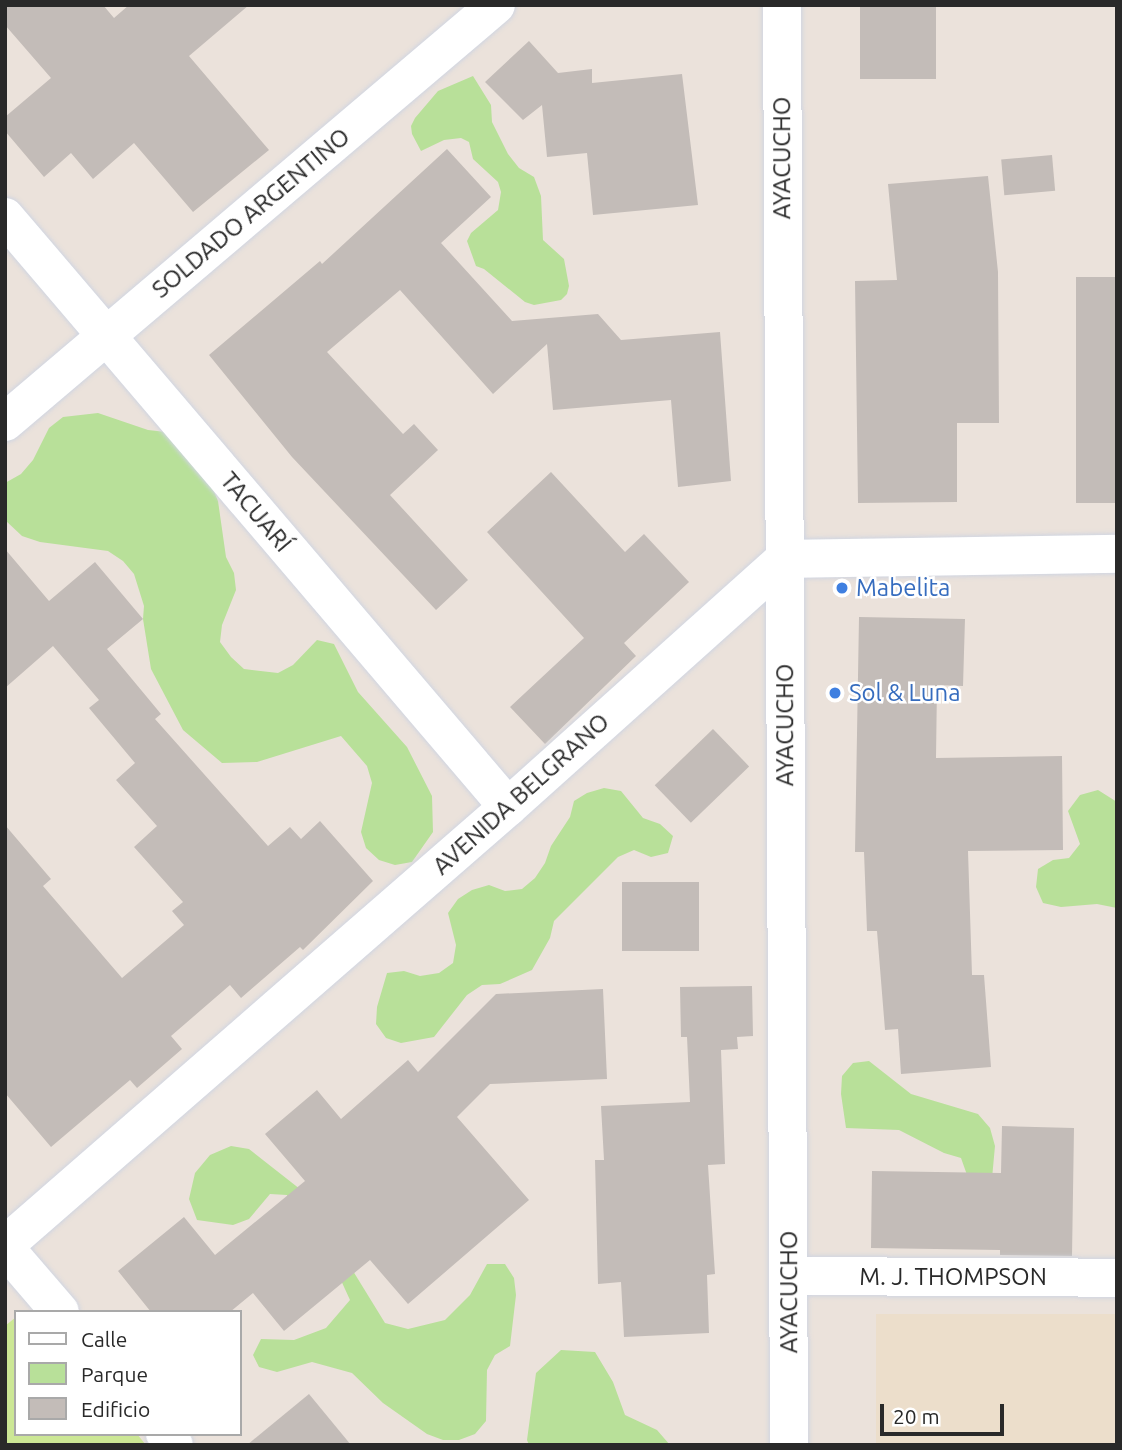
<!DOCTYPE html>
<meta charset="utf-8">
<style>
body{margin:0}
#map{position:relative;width:1122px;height:1450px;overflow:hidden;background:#ebe2db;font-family:Ubuntu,sans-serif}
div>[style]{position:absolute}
.education>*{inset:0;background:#ecdecb;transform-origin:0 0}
.green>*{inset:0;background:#b8e099}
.pitch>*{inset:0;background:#cce795}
.building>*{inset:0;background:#c3bcb8;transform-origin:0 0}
.roads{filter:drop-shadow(0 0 2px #d0d5e1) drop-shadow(0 0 2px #d0d5e1)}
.minor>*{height:38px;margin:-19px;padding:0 19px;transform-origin:19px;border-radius:19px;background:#fff}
.dots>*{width:19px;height:19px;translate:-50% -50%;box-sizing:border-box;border:4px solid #fff;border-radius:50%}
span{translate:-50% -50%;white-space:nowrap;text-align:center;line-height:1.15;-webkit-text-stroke:5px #fff;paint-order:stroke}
.street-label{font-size:24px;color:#292929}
.shop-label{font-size:24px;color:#366cbe}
.left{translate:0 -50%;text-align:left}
.frame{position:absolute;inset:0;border:7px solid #292929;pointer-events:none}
.legend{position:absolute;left:14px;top:1310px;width:228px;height:126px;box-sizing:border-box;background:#fff;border:2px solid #a9a9a9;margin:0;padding:9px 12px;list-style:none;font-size:21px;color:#292929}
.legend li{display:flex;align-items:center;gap:14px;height:35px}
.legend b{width:35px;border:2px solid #a9a9a9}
.scale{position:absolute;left:880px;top:1404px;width:124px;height:32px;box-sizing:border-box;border:4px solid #292929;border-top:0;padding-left:9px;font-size:21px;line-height:24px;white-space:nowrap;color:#292929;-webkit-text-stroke:5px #fff;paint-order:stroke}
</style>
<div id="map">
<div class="education">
<i style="left:1117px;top:1314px;width:131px;height:241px;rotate:90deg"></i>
</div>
<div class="green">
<i style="clip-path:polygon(473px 76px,491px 105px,492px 122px,508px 154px,519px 168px,534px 177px,541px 196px,543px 240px,564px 259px,569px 286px,567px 294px,561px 300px,534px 305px,525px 302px,484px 269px,476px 266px,467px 241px,471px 233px,498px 210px,501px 192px,498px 182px,473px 159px,469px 142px,461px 138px,444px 140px,421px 151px,412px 134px,411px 126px,415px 118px,438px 91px)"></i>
<i style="clip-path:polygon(98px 413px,148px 430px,166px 432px,204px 467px,218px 501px,226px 557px,234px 573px,236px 590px,222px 625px,220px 642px,231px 657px,244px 669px,278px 673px,293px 665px,317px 640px,334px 644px,358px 692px,407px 747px,432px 796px,433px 832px,412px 862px,395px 865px,379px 860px,366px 848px,361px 832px,372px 783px,367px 766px,341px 736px,257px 762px,222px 763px,183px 730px,151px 669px,143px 619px,144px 606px,134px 574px,123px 561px,108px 551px,40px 542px,22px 536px,5px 520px,5px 483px,21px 474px,33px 460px,49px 428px,63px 417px)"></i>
<i style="clip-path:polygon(604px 788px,621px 791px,643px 818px,660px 824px,673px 836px,668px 853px,651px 857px,634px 850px,618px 857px,554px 921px,550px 938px,532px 970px,500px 984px,482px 985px,467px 995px,434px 1037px,401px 1043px,386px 1038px,376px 1024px,377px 1007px,387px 973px,404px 971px,420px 976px,439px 973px,453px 963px,456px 945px,448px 913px,458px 899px,472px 890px,489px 885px,505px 891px,522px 889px,535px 878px,545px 863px,551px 846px,570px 817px,574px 801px,587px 793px)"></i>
<i style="clip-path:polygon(1098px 790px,1117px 802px,1117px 908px,1097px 904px,1061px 907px,1043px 903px,1036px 887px,1038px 869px,1053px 860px,1069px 858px,1080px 844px,1068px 811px,1080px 795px)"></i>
<i style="clip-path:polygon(869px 1061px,911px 1094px,978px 1114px,990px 1128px,995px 1146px,990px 1200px,972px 1189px,961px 1158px,944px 1153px,899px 1130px,846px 1128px,841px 1094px,842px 1076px,853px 1063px)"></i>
<i style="clip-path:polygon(231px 1146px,249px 1149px,305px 1193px,385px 1323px,408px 1329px,445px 1320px,470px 1295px,487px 1264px,505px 1264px,514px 1278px,516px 1295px,510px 1346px,495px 1355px,487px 1370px,486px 1421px,475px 1434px,459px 1440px,443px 1440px,427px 1434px,383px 1403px,352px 1373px,312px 1362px,277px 1372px,259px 1367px,253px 1355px,261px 1339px,294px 1340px,326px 1328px,350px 1300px,328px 1252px,293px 1212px,287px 1195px,270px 1194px,249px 1219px,233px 1225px,197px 1220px,189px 1199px,195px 1173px,210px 1155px)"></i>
<i style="clip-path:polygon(561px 1350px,595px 1352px,613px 1382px,625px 1415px,657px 1430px,670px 1445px,529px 1445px,527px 1440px,536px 1373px)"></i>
</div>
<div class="pitch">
<i style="clip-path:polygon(16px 1317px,16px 1434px,137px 1434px,146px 1445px,5px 1445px,5px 1326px)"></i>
</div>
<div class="building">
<i style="clip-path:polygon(5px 5px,103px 5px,114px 18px,129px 5px,249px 5px,189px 56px,269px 150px,193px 212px,134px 143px,93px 179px,71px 153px,44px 177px,5px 131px,5px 117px,51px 78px,5px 25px)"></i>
<i style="left:860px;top:5px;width:76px;height:74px"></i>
<i style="clip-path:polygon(529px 41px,558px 73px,592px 69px,592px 83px,682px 74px,698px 205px,593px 215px,587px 153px,547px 157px,542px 105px,523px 120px,485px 82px)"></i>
<i style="clip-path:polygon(447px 149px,491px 197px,441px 243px,512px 321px,598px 314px,621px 340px,720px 332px,731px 481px,678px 487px,671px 400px,553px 410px,547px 344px,493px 394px,400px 290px,327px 352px,403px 434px,414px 424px,438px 450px,390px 495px,468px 580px,436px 610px,292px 457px,209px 355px,320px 261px,322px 264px)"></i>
<i style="left:1052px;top:155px;width:36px;height:51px;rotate:85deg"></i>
<i style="clip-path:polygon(988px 176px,998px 272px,999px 423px,957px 423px,957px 502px,858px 503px,855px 281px,897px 280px,888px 184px)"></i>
<i style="left:1117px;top:277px;width:226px;height:41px;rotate:90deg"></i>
<i style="clip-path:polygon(551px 472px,625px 552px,644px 534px,689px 582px,624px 643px,636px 656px,545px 744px,510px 707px,584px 638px,487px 532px)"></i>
<i style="clip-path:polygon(5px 549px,49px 601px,95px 562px,143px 619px,107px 649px,161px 714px,155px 719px,268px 846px,290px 827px,301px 839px,320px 821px,373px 881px,303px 950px,300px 947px,241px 998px,230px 985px,171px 1036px,182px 1049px,137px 1088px,130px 1080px,51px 1147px,5px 1093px,5px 825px,51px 879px,43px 886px,122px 978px,184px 925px,172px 911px,183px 902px,134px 847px,157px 826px,116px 780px,135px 763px,89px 708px,99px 700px,53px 646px,5px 688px)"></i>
<i style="clip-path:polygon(859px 617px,965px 619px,963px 686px,937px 685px,936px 758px,1062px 756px,1063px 850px,968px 851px,972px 975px,984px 975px,991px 1067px,901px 1074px,898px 1029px,885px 1030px,877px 931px,867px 931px,864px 852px,855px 852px)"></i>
<i style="left:713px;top:729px;width:52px;height:81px;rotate:46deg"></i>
<i style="left:622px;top:882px;width:77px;height:69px"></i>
<i style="clip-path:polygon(752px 986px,753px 1036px,737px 1037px,738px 1049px,721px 1050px,725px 1164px,708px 1165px,715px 1274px,707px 1275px,709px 1333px,624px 1337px,621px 1282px,598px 1284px,595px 1160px,604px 1160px,601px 1106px,690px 1102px,687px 1037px,681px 1037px,680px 987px)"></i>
<i style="clip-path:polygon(603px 989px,607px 1079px,490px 1084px,457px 1117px,529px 1200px,408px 1304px,370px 1260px,284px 1331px,253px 1293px,230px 1312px,151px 1312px,118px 1271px,184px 1217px,215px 1255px,305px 1181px,265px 1134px,317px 1090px,341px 1119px,408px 1060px,418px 1072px,496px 994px)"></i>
<i style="clip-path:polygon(1002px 1126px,1074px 1128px,1072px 1256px,1000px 1255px,1000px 1250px,871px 1248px,872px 1171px,1001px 1173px)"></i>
<i style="clip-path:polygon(309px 1394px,351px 1445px,247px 1445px)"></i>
</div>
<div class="roads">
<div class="minor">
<i style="left:782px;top:5px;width:1440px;rotate:89.72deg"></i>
<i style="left:5px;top:217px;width:775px;rotate:49.55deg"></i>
<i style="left:5px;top:422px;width:644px;rotate:-40.34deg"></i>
<i style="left:5px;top:1245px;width:667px;rotate:-41.05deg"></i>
<i style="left:508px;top:807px;width:371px;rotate:-41.9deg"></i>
<i style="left:784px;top:559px;width:333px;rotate:-0.9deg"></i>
<i style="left:5px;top:1248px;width:84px;rotate:49.3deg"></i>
<i style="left:789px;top:1276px;width:328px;rotate:0.3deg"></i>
<i style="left:165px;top:1434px;width:14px;rotate:51deg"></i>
</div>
</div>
<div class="dots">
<i style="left:842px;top:588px;background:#3f7fe0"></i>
<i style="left:835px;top:693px;background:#3f7fe0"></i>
</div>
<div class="street-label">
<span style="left:782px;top:158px;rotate:-90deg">AYACUCHO</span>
<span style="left:251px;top:213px;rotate:-40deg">SOLDADO ARGENTINO</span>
<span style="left:256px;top:512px;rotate:50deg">TACUARÍ</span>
<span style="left:785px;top:725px;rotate:-90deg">AYACUCHO</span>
<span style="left:521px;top:794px;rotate:-42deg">AVENIDA BELGRANO</span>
<span style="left:953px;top:1277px">M. J. THOMPSON</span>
<span style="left:789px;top:1292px;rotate:-90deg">AYACUCHO</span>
</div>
<div class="shop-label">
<span class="left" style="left:856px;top:588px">Mabelita</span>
<span class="left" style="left:849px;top:693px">Sol &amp; Luna</span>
</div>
<div class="frame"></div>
<ul class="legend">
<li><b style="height:9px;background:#fff"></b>Calle</li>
<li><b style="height:19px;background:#b8e099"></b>Parque</li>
<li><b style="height:19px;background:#c3bcb8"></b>Edificio</li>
</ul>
<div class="scale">20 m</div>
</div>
